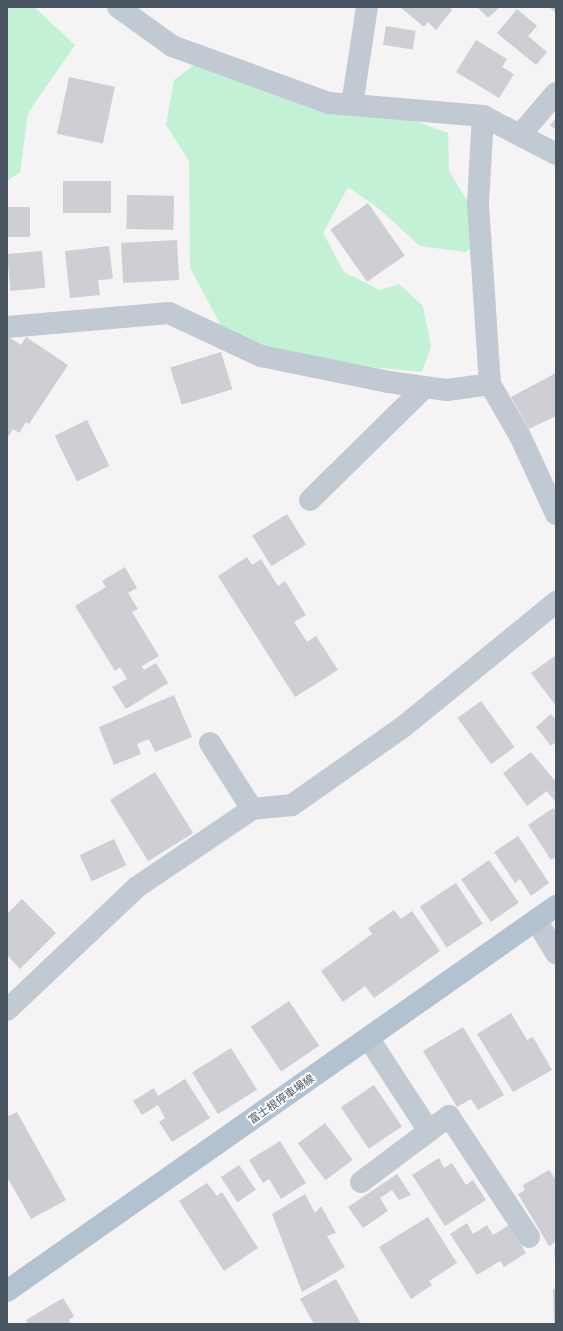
<!DOCTYPE html>
<meta charset="utf-8">
<style>
body{margin:0}
#map{position:relative;width:563px;height:1331px;overflow:hidden;background:#f5f3f3;font-family:"Source Sans 3","Noto Sans JP",sans-serif}
div>[style]{position:absolute}
.green>*{inset:0;background:#c3f1d5}
.building>*{inset:0;background:#cdcfd5;transform-origin:0 0}
.minor>*{height:22px;margin:-11px;padding:0 11px;transform-origin:11px;border-radius:11px;background:#c1cad2}
.major>*{height:22px;margin:-11px;padding:0 11px;transform-origin:11px;border-radius:11px;background:#b3c2d1}
span{translate:-50% -50%;white-space:nowrap;text-align:center;line-height:1.15;-webkit-text-stroke:3.5px #fff;paint-order:stroke}
.street-label{font-size:11px;color:#4a5661}
.frame{position:absolute;inset:0;border:8px solid #4a5661;pointer-events:none}
</style>
<div id="map">
<div class="green">
<i style="clip-path:polygon(7px 7px,34px 7px,75px 45px,28px 113px,20px 172px,7px 181px)"></i>
<i style="clip-path:polygon(201px 60px,402px 116px,448px 133px,449px 171px,471px 207px,485px 240px,465px 252px,420px 246px,378px 208px,348px 187px,323px 233px,344px 272px,380px 290px,399px 284px,423px 306px,431px 346px,422px 372px,261px 356px,224px 331px,190px 268px,189px 161px,166px 125px,174px 80px)"></i>
</div>
<div class="building">
<i style="clip-path:polygon(400px 7px,449px 7px,452px 10px,436px 30px,428px 22px,424px 27px)"></i>
<i style="clip-path:polygon(477px 7px,500px 7px,488px 18px)"></i>
<i style="clip-path:polygon(549px 7px,556px 7px,556px 13px)"></i>
<i style="clip-path:polygon(517px 9px,537px 26px,528px 36px,547px 52px,536px 65px,497px 33px)"></i>
<i style="left:386px;top:26px;width:30px;height:19px;rotate:9deg"></i>
<i style="clip-path:polygon(476px 40px,507px 59px,502px 67px,514px 74px,499px 98px,456px 72px)"></i>
<i style="left:69px;top:77px;width:47px;height:58px;rotate:12deg"></i>
<i style="clip-path:polygon(556px 118px,556px 130px,550px 125px)"></i>
<i style="left:63px;top:181px;width:48px;height:32px"></i>
<i style="left:127px;top:195px;width:47px;height:34px;rotate:1deg"></i>
<i style="left:368px;top:203px;width:64px;height:46px;rotate:55deg"></i>
<i style="left:7px;top:207px;width:23px;height:30px"></i>
<i style="left:177px;top:240px;width:40px;height:56px;rotate:87deg"></i>
<i style="clip-path:polygon(109px 246px,113px 279px,98px 280px,100px 295px,70px 298px,65px 251px)"></i>
<i style="left:42px;top:251px;width:37px;height:35px;rotate:85deg"></i>
<i style="clip-path:polygon(7px 336px,21px 345px,26px 337px,68px 365px,29px 424px,26px 422px,19px 433px,13px 429px,8px 437px)"></i>
<i style="left:221px;top:352px;width:39px;height:53px;rotate:73deg"></i>
<i style="clip-path:polygon(556px 373px,556px 416px,529px 429px,511px 397px)"></i>
<i style="left:87px;top:420px;width:51px;height:36px;rotate:64deg"></i>
<i style="left:287px;top:514px;width:36px;height:41px;rotate:58deg"></i>
<i style="clip-path:polygon(247px 557px,252px 565px,261px 559px,278px 586px,285px 581px,306px 615px,294px 622px,307px 642px,316px 636px,338px 670px,295px 697px,218px 576px)"></i>
<i style="clip-path:polygon(125px 567px,137px 588px,128px 593px,138px 609px,132px 612px,159px 656px,142px 666px,144px 670px,156px 663px,168px 683px,126px 709px,112px 687px,127px 679px,120px 667px,115px 671px,75px 606px,106px 587px,102px 581px)"></i>
<i style="clip-path:polygon(556px 655px,556px 706px,531px 673px)"></i>
<i style="clip-path:polygon(174px 695px,192px 737px,155px 752px,149px 739px,137px 744px,141px 754px,114px 765px,99px 727px)"></i>
<i style="left:481px;top:701px;width:57px;height:29px;rotate:54deg"></i>
<i style="clip-path:polygon(551px 714px,556px 720px,556px 745px,554px 743px,551px 746px,536px 727px)"></i>
<i style="clip-path:polygon(531px 752px,556px 782px,556px 803px,547px 791px,527px 806px,503px 773px)"></i>
<i style="left:155px;top:772px;width:72px;height:53px;rotate:58deg"></i>
<i style="clip-path:polygon(553px 808px,556px 812px,556px 857px,551px 860px,528px 825px)"></i>
<i style="clip-path:polygon(518px 836px,549px 883px,531px 896px,520px 879px,515px 883px,494px 852px)"></i>
<i style="left:114px;top:839px;width:29px;height:38px;rotate:65deg"></i>
<i style="left:489px;top:860px;width:52px;height:34px;rotate:55deg"></i>
<i style="left:456px;top:883px;width:49px;height:43px;rotate:57deg"></i>
<i style="clip-path:polygon(22px 899px,56px 933px,20px 969px,7px 955px,7px 914px)"></i>
<i style="clip-path:polygon(394px 910px,401px 919px,412px 911px,440px 951px,374px 998px,365px 986px,343px 1002px,321px 971px,372px 934px,368px 928px)"></i>
<i style="left:289px;top:1001px;width:54px;height:46px;rotate:56deg"></i>
<i style="clip-path:polygon(511px 1013px,527px 1040px,533px 1037px,552px 1070px,513px 1092px,477px 1034px)"></i>
<i style="clip-path:polygon(463px 1027px,504px 1095px,478px 1110px,471px 1099px,457px 1107px,423px 1051px)"></i>
<i style="left:231px;top:1048px;width:49px;height:46px;rotate:58deg"></i>
<i style="clip-path:polygon(185px 1079px,210px 1118px,172px 1142px,159px 1122px,165px 1118px,158px 1105px,142px 1115px,133px 1101px,154px 1088px,158px 1096px)"></i>
<i style="left:374px;top:1085px;width:50px;height:40px;rotate:56deg"></i>
<i style="clip-path:polygon(17px 1112px,66px 1200px,31px 1219px,7px 1177px,7px 1113px,9px 1116px)"></i>
<i style="left:325px;top:1123px;width:46px;height:34px;rotate:53deg"></i>
<i style="clip-path:polygon(280px 1141px,306px 1183px,281px 1199px,269px 1179px,263px 1183px,249px 1160px)"></i>
<i style="clip-path:polygon(439px 1158px,444px 1168px,452px 1163px,466px 1185px,473px 1180px,486px 1200px,445px 1226px,412px 1175px)"></i>
<i style="left:239px;top:1165px;width:30px;height:22px;rotate:56deg"></i>
<i style="clip-path:polygon(549px 1170px,556px 1180px,556px 1242px,549px 1246px,518px 1194px,525px 1190px,523px 1185px)"></i>
<i style="clip-path:polygon(397px 1174px,411px 1195px,399px 1200px,392px 1190px,380px 1198px,388px 1211px,363px 1228px,348px 1207px)"></i>
<i style="clip-path:polygon(207px 1183px,217px 1196px,222px 1192px,258px 1248px,224px 1271px,179px 1201px)"></i>
<i style="clip-path:polygon(305px 1194px,315px 1213px,321px 1206px,336px 1233px,327px 1236px,345px 1267px,302px 1292px,272px 1214px)"></i>
<i style="clip-path:polygon(428px 1217px,457px 1263px,429px 1281px,432px 1285px,411px 1299px,379px 1247px)"></i>
<i style="clip-path:polygon(467px 1223px,473px 1234px,487px 1225px,493px 1235px,509px 1225px,526px 1253px,504px 1267px,500px 1261px,477px 1275px,450px 1234px)"></i>
<i style="clip-path:polygon(556px 1248px,556px 1259px,555px 1259px,554px 1249px)"></i>
<i style="clip-path:polygon(336px 1279px,361px 1324px,314px 1324px,300px 1299px)"></i>
<i style="clip-path:polygon(553px 1289px,556px 1289px,556px 1324px,554px 1324px)"></i>
<i style="clip-path:polygon(63px 1298px,74px 1316px,69px 1320px,71px 1324px,28px 1324px,26px 1320px)"></i>
</div>
<div class="minor">
<i style="left:118px;top:7px;width:67px;rotate:35.8deg"></i>
<i style="left:172px;top:46px;width:167px;rotate:20deg"></i>
<i style="left:329px;top:103px;width:155px;rotate:4.8deg"></i>
<i style="left:483px;top:116px;width:82px;rotate:27.5deg"></i>
<i style="left:352px;top:105px;width:99px;rotate:-81.3deg"></i>
<i style="left:483px;top:116px;width:88px;rotate:93.3deg"></i>
<i style="left:478px;top:204px;width:180px;rotate:86.2deg"></i>
<i style="left:490px;top:384px;width:60px;rotate:60deg"></i>
<i style="left:520px;top:436px;width:86px;rotate:65.2deg"></i>
<i style="left:520px;top:135px;width:55px;rotate:-49.4deg"></i>
<i style="left:7px;top:327px;width:163px;rotate:-4.9deg"></i>
<i style="left:169px;top:313px;width:102px;rotate:25.1deg"></i>
<i style="left:261px;top:356px;width:131px;rotate:11.5deg"></i>
<i style="left:389px;top:382px;width:59px;rotate:7.9deg"></i>
<i style="left:447px;top:390px;width:43px;rotate:-7.9deg"></i>
<i style="left:310px;top:500px;width:161px;rotate:-44.5deg"></i>
<i style="left:210px;top:743px;width:78px;rotate:57.5deg"></i>
<i style="left:252px;top:809px;width:40px;rotate:-5.7deg"></i>
<i style="left:292px;top:805px;width:136px;rotate:-35.1deg"></i>
<i style="left:403px;top:727px;width:198px;rotate:-39.2deg"></i>
<i style="left:536px;top:920px;width:39px;rotate:59deg"></i>
<i style="left:7px;top:1010px;width:179px;rotate:-43.4deg"></i>
<i style="left:137px;top:887px;width:139px;rotate:-34.1deg"></i>
<i style="left:369px;top:1039px;width:110px;rotate:56.9deg"></i>
<i style="left:361px;top:1182px;width:110px;rotate:-36.9deg"></i>
<i style="left:449px;top:1116px;width:145px;rotate:56.5deg"></i>
</div>
<div class="major">
<i style="left:7px;top:1291px;width:671px;rotate:-35.04deg"></i>
</div>
<div class="street-label">
<span style="left:282px;top:1100px;rotate:-35deg">富士根停車場線</span>
</div>
<div class="frame"></div>
</div>
